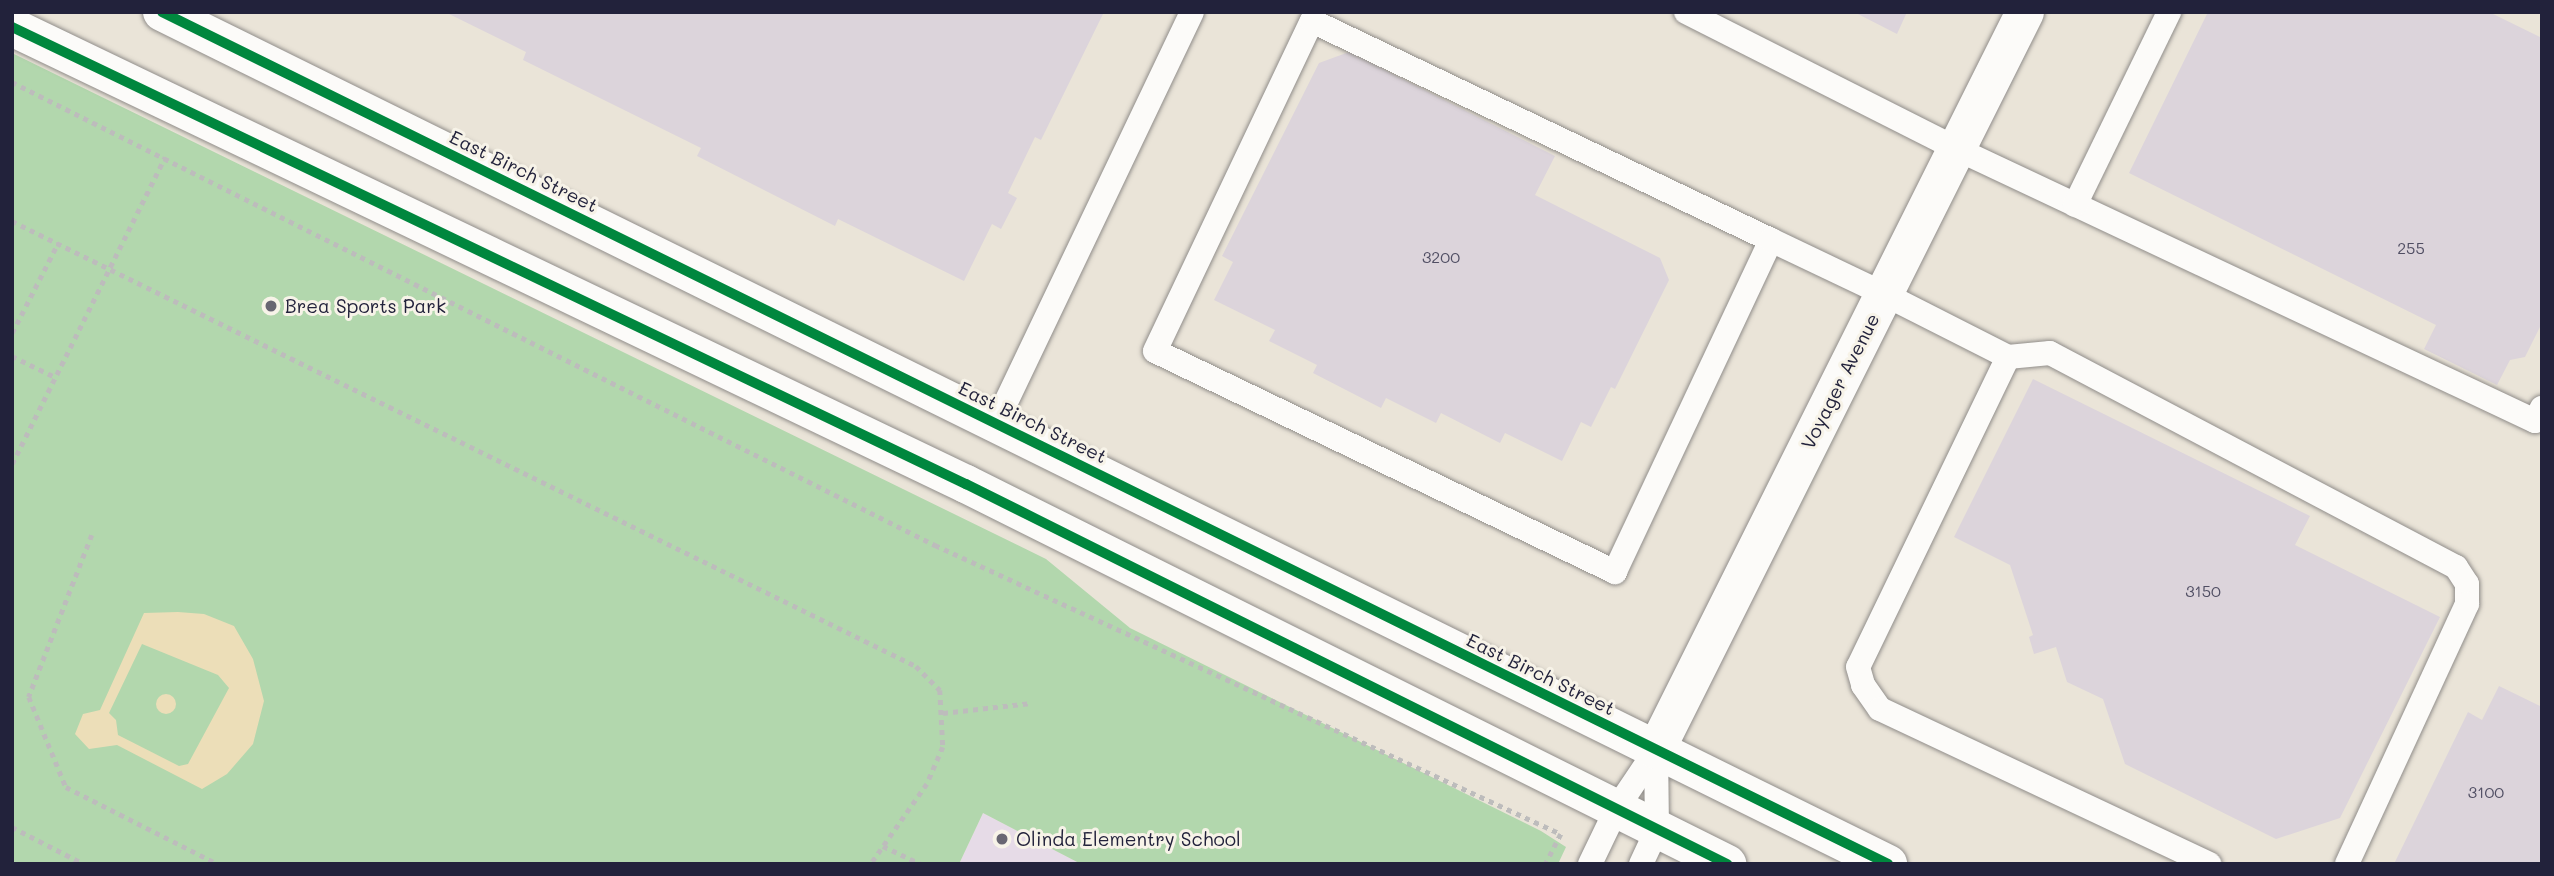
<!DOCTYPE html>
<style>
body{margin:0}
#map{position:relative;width:2554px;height:876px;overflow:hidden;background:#eae4d8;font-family:Mali,sans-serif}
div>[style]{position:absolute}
.built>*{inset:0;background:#e6dbe7}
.green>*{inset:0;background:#b2d7ad}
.sand>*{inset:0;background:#ecdeb8}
.round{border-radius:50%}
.building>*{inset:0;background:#dcd4db}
.path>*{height:4.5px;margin-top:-2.25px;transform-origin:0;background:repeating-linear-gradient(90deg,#bdbcbc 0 5px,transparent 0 10px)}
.roads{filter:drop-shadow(0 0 2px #908d8a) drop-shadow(0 0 2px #908d8a)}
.service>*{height:24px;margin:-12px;padding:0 12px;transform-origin:12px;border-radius:12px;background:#fcfbf9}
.minor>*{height:38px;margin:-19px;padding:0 19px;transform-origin:19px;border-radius:19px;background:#fcfbf9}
.tertiary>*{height:38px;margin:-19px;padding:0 19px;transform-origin:19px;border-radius:19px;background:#fcfbf9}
.cycleway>*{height:10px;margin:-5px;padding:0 5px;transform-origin:5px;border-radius:5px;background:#00873e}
.dots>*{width:19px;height:19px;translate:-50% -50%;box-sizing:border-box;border:4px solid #f7f3e8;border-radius:50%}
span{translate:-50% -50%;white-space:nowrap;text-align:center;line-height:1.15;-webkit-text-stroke:6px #f7f3e8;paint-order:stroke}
.number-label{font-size:16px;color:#504e63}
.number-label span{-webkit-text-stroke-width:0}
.street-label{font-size:19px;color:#22223b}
.poi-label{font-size:19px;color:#22223b}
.left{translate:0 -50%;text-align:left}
.frame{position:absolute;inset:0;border:14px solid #22223b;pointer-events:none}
</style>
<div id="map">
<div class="built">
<i style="clip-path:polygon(983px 813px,1081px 864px,959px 864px)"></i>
</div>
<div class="green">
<i style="clip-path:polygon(12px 53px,1046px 559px,1130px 628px,1541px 831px,1566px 847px,1558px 864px,1081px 864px,983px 813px,959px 864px,12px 864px)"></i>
</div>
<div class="sand">
<i style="clip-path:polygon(evenodd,178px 612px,204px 614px,234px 626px,253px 659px,264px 701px,253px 744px,227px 774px,202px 789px,117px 745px,89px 749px,75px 734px,83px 714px,100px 710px,144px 613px,178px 612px,142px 644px,218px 675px,229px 688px,188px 764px,179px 766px,118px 735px,116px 720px,109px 713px,142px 644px)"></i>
<i class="round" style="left:156px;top:694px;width:20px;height:20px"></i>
</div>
<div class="building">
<i style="clip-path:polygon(445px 12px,1104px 12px,1041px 140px,1035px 137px,1008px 193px,1017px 198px,1001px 229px,992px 224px,964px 281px,838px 219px,835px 226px,697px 156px,701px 148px,523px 60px,526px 52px)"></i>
<i style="clip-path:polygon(1854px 12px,1907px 12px,1897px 34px)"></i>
<i style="clip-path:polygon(2208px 12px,2489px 12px,2542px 38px,2542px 323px,2525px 357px,2510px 360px,2497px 385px,2424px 349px,2436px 325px,2129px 173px)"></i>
<i style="clip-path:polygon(1349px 52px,1555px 156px,1535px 195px,1660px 258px,1669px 280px,1615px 389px,1611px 387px,1591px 427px,1581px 422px,1562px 461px,1505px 433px,1500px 443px,1441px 413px,1436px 423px,1386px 398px,1381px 408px,1313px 373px,1317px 365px,1269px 341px,1275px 330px,1214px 300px,1233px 262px,1222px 256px,1319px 63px)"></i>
<i style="clip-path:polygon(2033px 379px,2310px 516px,2295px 545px,2440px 617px,2340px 818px,2276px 839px,2125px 764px,2103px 699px,2067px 682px,2056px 647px,2034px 654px,2029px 637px,2033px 635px,2010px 565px,1954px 537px)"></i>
<i style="clip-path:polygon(2499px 686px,2542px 707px,2542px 864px,2394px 864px,2468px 712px,2482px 720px)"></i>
</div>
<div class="path">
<i style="left:12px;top:82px;width:1033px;rotate:26.64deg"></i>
<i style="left:935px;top:545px;width:689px;rotate:24.78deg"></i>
<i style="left:1561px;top:834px;width:34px;rotate:117deg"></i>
<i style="left:12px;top:221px;width:1008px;rotate:26.21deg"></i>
<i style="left:916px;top:666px;width:34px;rotate:45deg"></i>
<i style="left:940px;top:690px;width:57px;rotate:87deg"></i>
<i style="left:943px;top:747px;width:40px;rotate:113.4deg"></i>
<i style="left:927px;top:784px;width:98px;rotate:125deg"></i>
<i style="left:12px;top:333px;width:101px;rotate:-62.9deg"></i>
<i style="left:12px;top:356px;width:48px;rotate:26deg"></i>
<i style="left:12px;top:464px;width:343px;rotate:-63.5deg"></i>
<i style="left:92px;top:535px;width:174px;rotate:111.3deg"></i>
<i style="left:29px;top:697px;width:97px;rotate:67.7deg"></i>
<i style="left:66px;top:787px;width:170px;rotate:26.9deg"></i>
<i style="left:943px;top:713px;width:89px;rotate:-6.5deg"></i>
<i style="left:12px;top:827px;width:81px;rotate:27.2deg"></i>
<i style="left:883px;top:846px;width:42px;rotate:25.3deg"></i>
</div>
<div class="roads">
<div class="service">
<i style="left:1686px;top:12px;width:304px;rotate:26.8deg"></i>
<i style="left:1957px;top:149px;width:639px;rotate:25.2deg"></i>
<i style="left:2535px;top:421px;width:15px;rotate:-62deg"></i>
<i style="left:2075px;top:205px;width:215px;rotate:-64deg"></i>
<i style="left:1771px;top:240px;width:367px;rotate:115.2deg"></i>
<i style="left:1615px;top:572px;width:510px;rotate:-154.34deg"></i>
<i style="left:1155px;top:351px;width:365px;rotate:-64.6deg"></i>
<i style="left:1312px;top:21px;width:509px;rotate:25.51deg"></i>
<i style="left:1771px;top:240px;width:125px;rotate:25.5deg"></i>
<i style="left:1884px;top:294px;width:139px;rotate:26.9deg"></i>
<i style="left:2008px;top:357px;width:42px;rotate:-5.4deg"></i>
<i style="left:2050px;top:353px;width:459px;rotate:27.8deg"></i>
<i style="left:2456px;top:567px;width:20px;rotate:57deg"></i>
<i style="left:2467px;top:584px;width:20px;rotate:90deg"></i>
<i style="left:2467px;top:604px;width:286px;rotate:114.8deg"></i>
<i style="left:2008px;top:357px;width:344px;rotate:115.8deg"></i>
<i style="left:1858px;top:667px;width:19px;rotate:74deg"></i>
<i style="left:1863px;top:685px;width:29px;rotate:55deg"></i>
<i style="left:1880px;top:709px;width:364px;rotate:25.2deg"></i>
<i style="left:996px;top:423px;width:455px;rotate:-64.5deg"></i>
<i style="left:1590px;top:864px;width:62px;rotate:-64.3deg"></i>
<i style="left:1617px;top:808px;width:70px;rotate:-56.1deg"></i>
<i style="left:1641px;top:864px;width:38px;rotate:-65deg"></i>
<i style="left:1657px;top:829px;width:79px;rotate:-90.7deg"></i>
</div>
<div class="minor">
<i style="left:1656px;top:750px;width:825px;rotate:-63.43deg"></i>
</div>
<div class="tertiary">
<i style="left:162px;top:12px;width:1925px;rotate:26.27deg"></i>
<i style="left:12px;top:27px;width:1058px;rotate:25.6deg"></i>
<i style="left:966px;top:484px;width:851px;rotate:26.53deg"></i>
</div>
</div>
<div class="cycleway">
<i style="left:162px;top:12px;width:1925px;rotate:26.27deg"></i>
<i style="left:12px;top:27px;width:1058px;rotate:25.6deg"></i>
<i style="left:966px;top:484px;width:851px;rotate:26.53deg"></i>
</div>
<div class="dots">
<i style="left:271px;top:306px;background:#686672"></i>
<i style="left:1002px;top:839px;background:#686672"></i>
</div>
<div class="number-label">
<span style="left:2411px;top:248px">255</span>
<span style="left:1441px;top:257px">3200</span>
<span style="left:2203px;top:591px">3150</span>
<span style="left:2486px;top:792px">3100</span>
</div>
<div class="street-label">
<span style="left:524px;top:171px;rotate:26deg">East Birch Street</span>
<span style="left:1840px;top:381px;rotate:-63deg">Voyager Avenue</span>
<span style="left:1033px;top:422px;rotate:26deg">East Birch Street</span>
<span style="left:1541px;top:674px;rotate:26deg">East Birch Street</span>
</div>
<div class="poi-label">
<span class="left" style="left:285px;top:306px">Brea Sports Park</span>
<span class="left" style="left:1016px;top:839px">Olinda Elementry School</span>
</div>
<div class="frame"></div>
</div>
